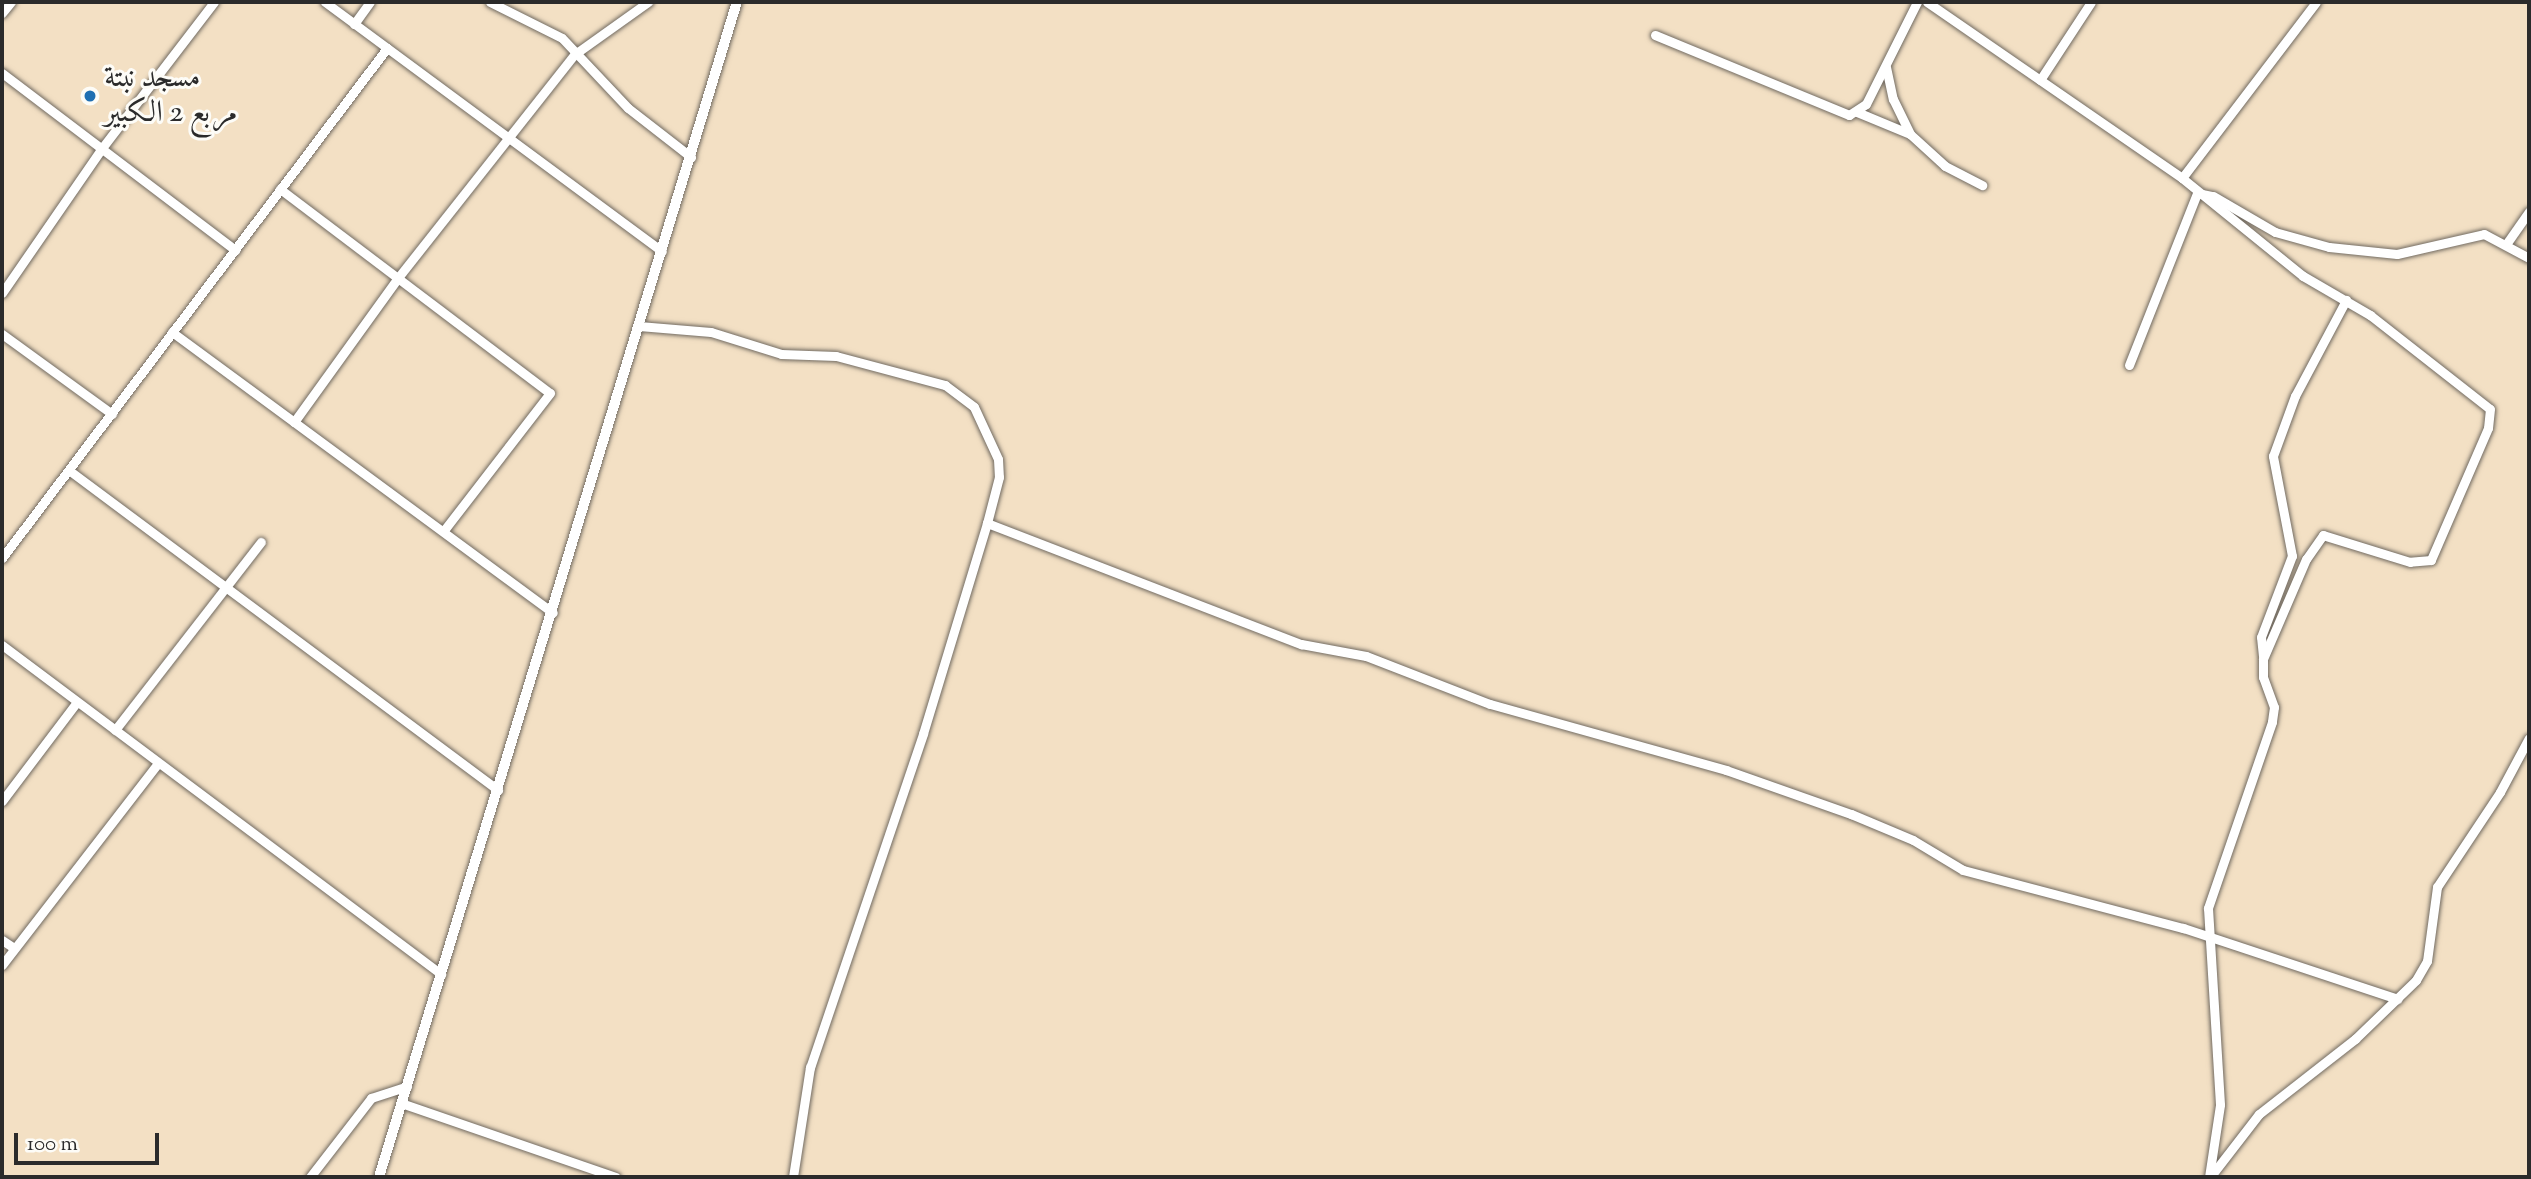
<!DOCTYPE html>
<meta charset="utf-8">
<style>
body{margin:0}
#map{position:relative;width:2531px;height:1179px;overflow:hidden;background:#f3e0c4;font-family:"Sorts Mill Goudy",Amiri,serif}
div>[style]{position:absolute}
.roads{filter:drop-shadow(0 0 2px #716a61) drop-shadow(0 0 2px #716a61)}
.minor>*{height:9px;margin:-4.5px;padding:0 4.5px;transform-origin:4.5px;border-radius:4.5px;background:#fff}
.tertiary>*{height:10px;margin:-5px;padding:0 5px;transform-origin:5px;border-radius:5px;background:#fff}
.dots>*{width:19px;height:19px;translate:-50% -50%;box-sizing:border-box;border:4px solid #fdfcf7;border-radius:50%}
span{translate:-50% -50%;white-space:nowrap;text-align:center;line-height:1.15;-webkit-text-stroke:6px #fdfcf7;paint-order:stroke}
.poi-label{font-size:30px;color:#2b2b2b}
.left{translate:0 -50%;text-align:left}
.frame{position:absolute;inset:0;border:4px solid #2b2b2b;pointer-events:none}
.scale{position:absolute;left:14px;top:1133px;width:145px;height:32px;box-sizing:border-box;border:4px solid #2b2b2b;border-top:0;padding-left:9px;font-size:21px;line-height:24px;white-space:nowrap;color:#2b2b2b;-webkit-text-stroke:5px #fdfcf7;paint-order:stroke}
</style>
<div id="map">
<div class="roads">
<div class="minor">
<i style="left:325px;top:2px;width:419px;rotate:36.5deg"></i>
<i style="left:490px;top:2px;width:80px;rotate:26.6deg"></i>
<i style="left:562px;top:38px;width:96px;rotate:46.7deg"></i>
<i style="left:628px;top:108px;width:80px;rotate:37.9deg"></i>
<i style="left:1927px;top:2px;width:310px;rotate:34.6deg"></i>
<i style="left:2182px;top:178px;width:156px;rotate:39deg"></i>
<i style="left:2303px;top:276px;width:78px;rotate:30.2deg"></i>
<i style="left:2370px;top:315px;width:152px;rotate:38.1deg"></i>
<i style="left:2490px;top:409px;width:19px;rotate:96deg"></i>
<i style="left:2488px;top:428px;width:144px;rotate:113.4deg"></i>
<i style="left:2431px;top:560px;width:21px;rotate:175deg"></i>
<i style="left:2410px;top:562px;width:91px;rotate:-162.8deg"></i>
<i style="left:2323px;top:535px;width:29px;rotate:125deg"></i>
<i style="left:2306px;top:559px;width:109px;rotate:113.3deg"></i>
<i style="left:2263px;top:659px;width:18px;rotate:90deg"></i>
<i style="left:2263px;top:677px;width:32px;rotate:70deg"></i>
<i style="left:2274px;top:707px;width:15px;rotate:98deg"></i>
<i style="left:2272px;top:722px;width:197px;rotate:109deg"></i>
<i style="left:2208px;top:908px;width:197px;rotate:86.5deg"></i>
<i style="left:2220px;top:1105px;width:73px;rotate:98.7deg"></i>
<i style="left:2px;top:13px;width:14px;rotate:-51deg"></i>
<i style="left:354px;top:24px;width:27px;rotate:-54deg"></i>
<i style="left:1655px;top:35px;width:210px;rotate:22.4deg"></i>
<i style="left:1849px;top:115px;width:20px;rotate:-33deg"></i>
<i style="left:1866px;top:104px;width:114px;rotate:-63.4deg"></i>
<i style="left:1886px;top:67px;width:33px;rotate:78deg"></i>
<i style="left:1893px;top:99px;width:39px;rotate:64deg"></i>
<i style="left:1910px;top:134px;width:47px;rotate:42.4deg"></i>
<i style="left:1945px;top:166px;width:42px;rotate:27.2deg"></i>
<i style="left:2px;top:73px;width:293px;rotate:37.2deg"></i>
<i style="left:2040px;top:80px;width:93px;rotate:-56.8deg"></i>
<i style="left:1857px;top:112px;width:57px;rotate:22.5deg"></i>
<i style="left:2182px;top:178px;width:221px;rotate:-52.7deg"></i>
<i style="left:280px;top:189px;width:338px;rotate:37.1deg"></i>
<i style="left:550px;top:393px;width:173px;rotate:127.7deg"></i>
<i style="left:2507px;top:243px;width:38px;rotate:-55deg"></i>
<i style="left:2px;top:293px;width:176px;rotate:-55.4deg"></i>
<i style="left:102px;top:148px;width:184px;rotate:-52.5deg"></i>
<i style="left:639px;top:326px;width:72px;rotate:4.8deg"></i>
<i style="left:711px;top:332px;width:73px;rotate:17.4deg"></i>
<i style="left:781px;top:354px;width:55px;rotate:2.1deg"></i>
<i style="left:836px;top:356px;width:113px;rotate:14.9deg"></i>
<i style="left:945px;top:385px;width:36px;rotate:37deg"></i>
<i style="left:974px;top:407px;width:57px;rotate:65.2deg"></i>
<i style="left:998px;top:459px;width:18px;rotate:87deg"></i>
<i style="left:999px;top:477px;width:48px;rotate:104.6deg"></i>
<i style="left:987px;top:523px;width:220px;rotate:106.9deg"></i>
<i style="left:923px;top:734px;width:352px;rotate:108.7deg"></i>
<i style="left:810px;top:1067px;width:111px;rotate:98.8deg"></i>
<i style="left:172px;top:332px;width:473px;rotate:36.4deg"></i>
<i style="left:2px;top:334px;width:136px;rotate:36deg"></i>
<i style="left:2129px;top:365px;width:185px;rotate:-68.4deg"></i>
<i style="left:2197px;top:193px;width:16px;rotate:11deg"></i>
<i style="left:2213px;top:196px;width:72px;rotate:30.1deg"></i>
<i style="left:2275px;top:232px;width:56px;rotate:15.5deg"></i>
<i style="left:2329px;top:247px;width:68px;rotate:5.9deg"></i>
<i style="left:2397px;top:254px;width:89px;rotate:-12.9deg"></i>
<i style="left:2484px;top:234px;width:51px;rotate:28.1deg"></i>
<i style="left:294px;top:422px;width:176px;rotate:-54.2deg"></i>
<i style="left:397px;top:279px;width:287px;rotate:-51.7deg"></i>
<i style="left:575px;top:54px;width:90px;rotate:-35.5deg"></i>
<i style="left:70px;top:471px;width:534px;rotate:36.7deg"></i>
<i style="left:987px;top:523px;width:337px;rotate:21.1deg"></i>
<i style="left:1301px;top:644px;width:66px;rotate:10.5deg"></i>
<i style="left:1366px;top:656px;width:133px;rotate:21.2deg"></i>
<i style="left:1490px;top:704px;width:245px;rotate:15.6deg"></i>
<i style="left:1726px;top:770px;width:133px;rotate:19.4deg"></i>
<i style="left:1851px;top:814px;width:67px;rotate:22.8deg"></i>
<i style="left:1913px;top:840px;width:58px;rotate:31deg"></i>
<i style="left:1963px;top:870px;width:228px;rotate:14.8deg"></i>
<i style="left:2183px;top:928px;width:226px;rotate:18.3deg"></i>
<i style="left:2px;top:558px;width:639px;rotate:-52.95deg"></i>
<i style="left:2px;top:645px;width:549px;rotate:36.85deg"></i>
<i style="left:2263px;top:656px;width:19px;rotate:-96deg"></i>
<i style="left:2261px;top:637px;width:87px;rotate:-69.1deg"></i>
<i style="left:2292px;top:556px;width:102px;rotate:-100.8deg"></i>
<i style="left:2273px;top:456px;width:64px;rotate:-69.9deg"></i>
<i style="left:2295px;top:396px;width:109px;rotate:-62deg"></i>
<i style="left:115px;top:730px;width:238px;rotate:-52.2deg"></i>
<i style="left:2px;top:801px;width:124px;rotate:-52.9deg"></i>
<i style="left:2px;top:940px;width:14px;rotate:34deg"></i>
<i style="left:2px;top:965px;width:255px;rotate:-52.3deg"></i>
<i style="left:401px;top:1103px;width:227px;rotate:19deg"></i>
<i style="left:2211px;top:1176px;width:78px;rotate:-52.3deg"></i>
<i style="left:2259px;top:1114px;width:122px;rotate:-38deg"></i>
<i style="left:2355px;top:1039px;width:85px;rotate:-44deg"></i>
<i style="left:2416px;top:980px;width:22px;rotate:-60deg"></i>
<i style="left:2427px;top:961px;width:75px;rotate:-82.3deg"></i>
<i style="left:2437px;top:887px;width:114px;rotate:-56.4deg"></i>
<i style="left:2500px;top:792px;width:61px;rotate:-61.8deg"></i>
<i style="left:310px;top:1177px;width:100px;rotate:-52.3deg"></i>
<i style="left:371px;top:1098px;width:38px;rotate:-18deg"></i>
</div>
<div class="tertiary">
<i style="left:379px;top:1177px;width:1228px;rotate:-73.06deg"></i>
</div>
</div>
<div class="dots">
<i style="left:90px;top:96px;background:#1f6fb2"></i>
</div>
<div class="poi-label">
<span class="left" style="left:104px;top:96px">مسجد نبتة<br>مربع 2 الكبير</span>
</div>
<div class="frame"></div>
<div class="scale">100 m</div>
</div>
